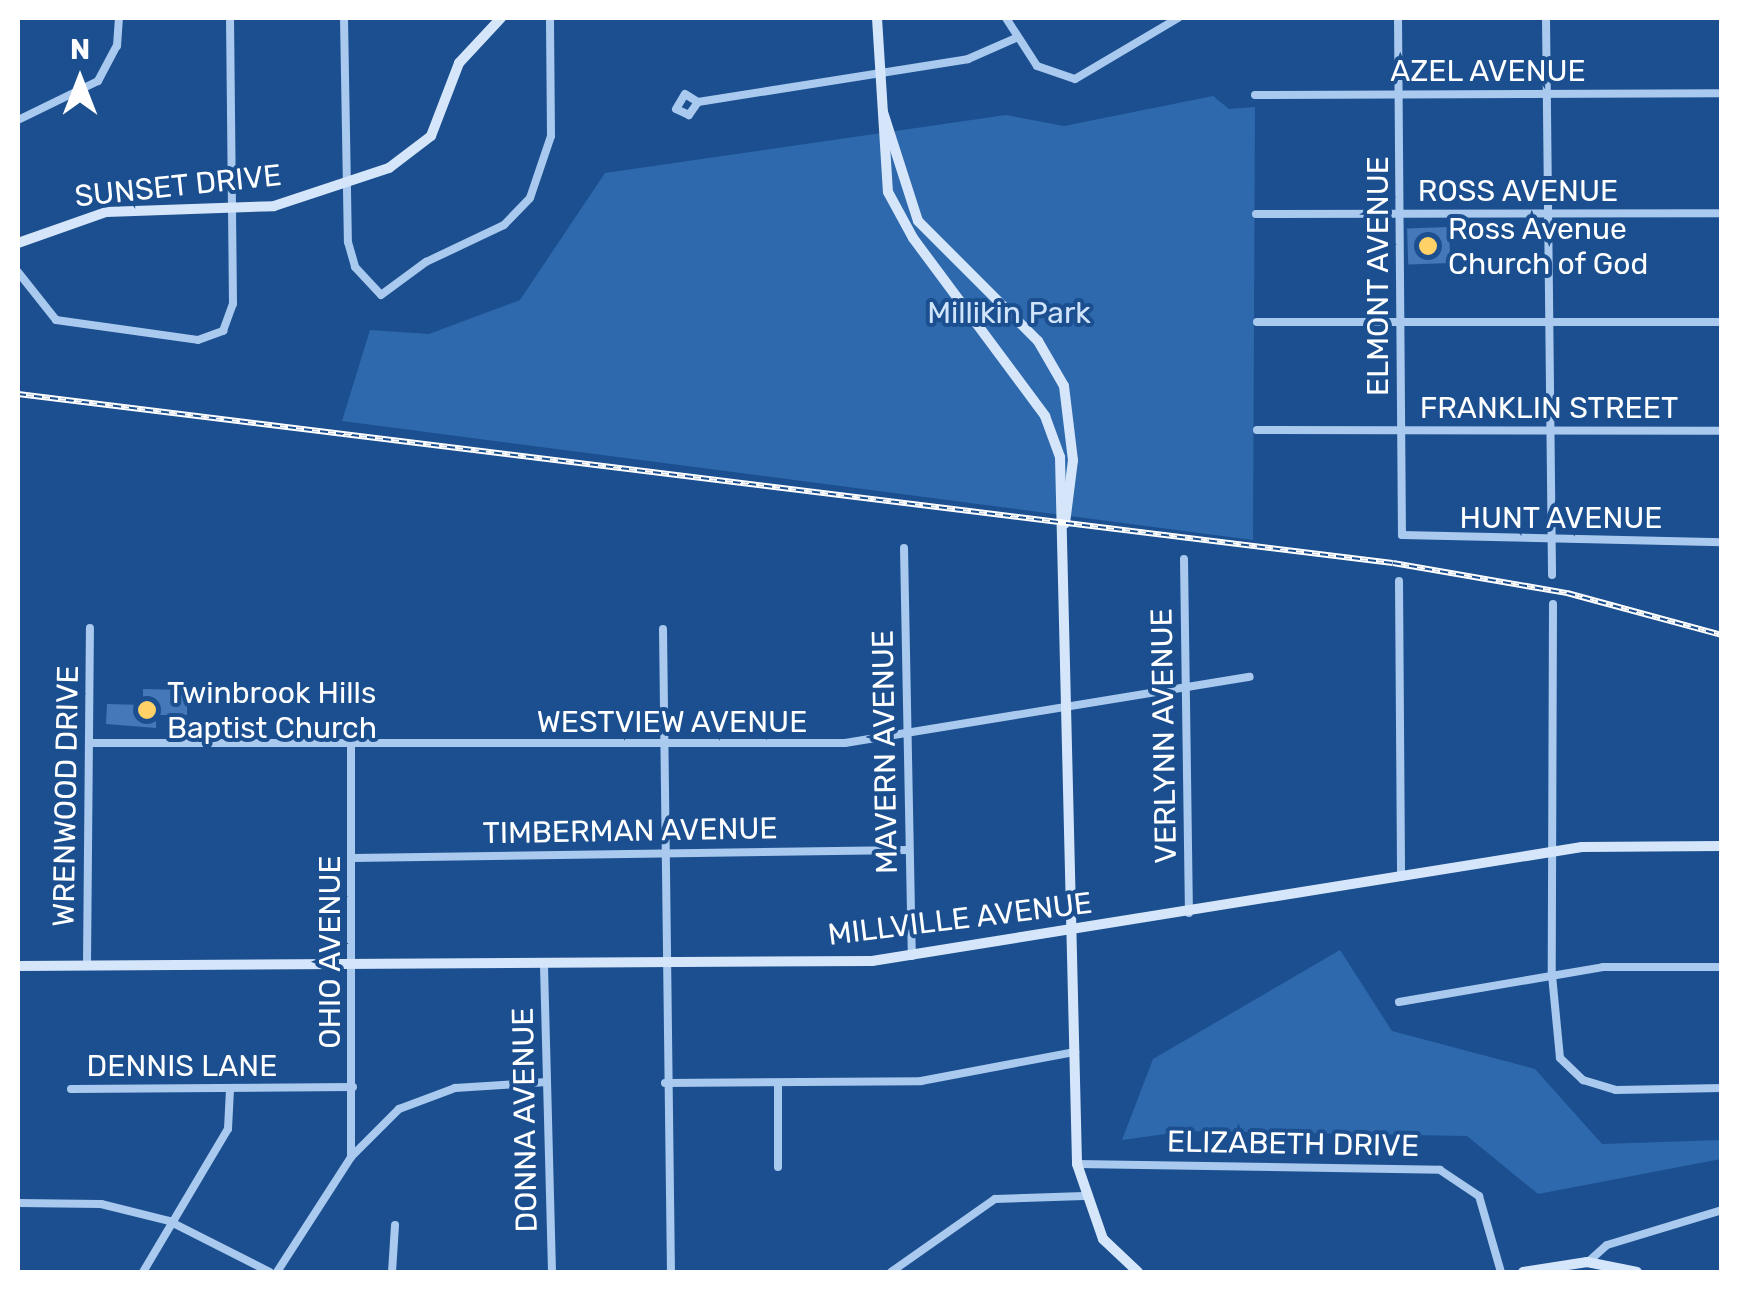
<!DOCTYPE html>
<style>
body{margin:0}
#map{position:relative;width:1739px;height:1290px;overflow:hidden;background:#1b4f8f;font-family:Rubik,sans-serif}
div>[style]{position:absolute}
.green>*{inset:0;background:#2e69ad}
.building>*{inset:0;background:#4478b7;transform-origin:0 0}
.street>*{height:8px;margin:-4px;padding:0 4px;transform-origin:4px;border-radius:4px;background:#a9c9ee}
.secondary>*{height:10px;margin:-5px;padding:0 5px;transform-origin:5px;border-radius:5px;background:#d6e6fa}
.rail>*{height:6px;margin-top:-3px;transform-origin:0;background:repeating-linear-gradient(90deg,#1b4f8f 0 8px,#fff 0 16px);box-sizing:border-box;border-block:2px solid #fff}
.dots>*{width:28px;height:28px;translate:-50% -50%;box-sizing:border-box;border:5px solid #1b4f8f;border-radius:50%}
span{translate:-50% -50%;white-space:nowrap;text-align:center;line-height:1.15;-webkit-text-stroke:8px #1b4f8f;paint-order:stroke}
.street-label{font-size:30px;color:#fff}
.poi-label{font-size:30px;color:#fff}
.left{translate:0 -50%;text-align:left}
.park-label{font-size:30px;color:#cfe3fa}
.frame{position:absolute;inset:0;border:20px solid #fff;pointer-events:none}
.north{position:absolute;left:30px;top:30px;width:100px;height:100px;-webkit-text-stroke:8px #1b4f8f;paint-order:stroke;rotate:0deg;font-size:28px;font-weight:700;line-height:40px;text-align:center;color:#fff}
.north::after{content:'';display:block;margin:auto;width:35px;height:45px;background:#fff;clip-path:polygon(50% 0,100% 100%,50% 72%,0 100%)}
</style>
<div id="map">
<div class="green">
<i style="clip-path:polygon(1213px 96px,1229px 109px,1255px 107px,1253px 540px,342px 421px,370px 330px,429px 334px,520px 300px,605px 173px,1006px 115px,1064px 126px)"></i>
<i style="clip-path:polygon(1340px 950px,1392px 1031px,1535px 1069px,1602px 1144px,1721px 1140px,1721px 1159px,1538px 1194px,1467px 1136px,1187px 1131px,1122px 1140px,1153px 1059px)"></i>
</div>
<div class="building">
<i style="left:1449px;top:227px;width:36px;height:42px;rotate:88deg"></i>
<i style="clip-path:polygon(143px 689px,187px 690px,187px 715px,156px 715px,156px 728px,106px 724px,107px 704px,143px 705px)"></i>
</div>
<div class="street">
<i style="left:344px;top:18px;width:224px;rotate:89deg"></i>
<i style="left:348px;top:242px;width:26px;rotate:74deg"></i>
<i style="left:355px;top:267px;width:38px;rotate:47deg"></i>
<i style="left:381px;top:295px;width:56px;rotate:-36.3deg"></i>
<i style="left:426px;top:262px;width:86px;rotate:-25.4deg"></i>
<i style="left:504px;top:225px;width:37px;rotate:-46deg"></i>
<i style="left:530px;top:198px;width:65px;rotate:-71.3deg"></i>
<i style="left:551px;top:136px;width:118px;rotate:-90.5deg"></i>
<i style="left:1006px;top:18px;width:57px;rotate:57.1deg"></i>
<i style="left:1037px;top:66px;width:40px;rotate:18.9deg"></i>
<i style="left:1075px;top:79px;width:120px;rotate:-30.6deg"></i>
<i style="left:1398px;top:18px;width:517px;rotate:89.56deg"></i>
<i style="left:1402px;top:535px;width:320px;rotate:1.3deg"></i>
<i style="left:1546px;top:18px;width:557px;rotate:89.38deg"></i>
<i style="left:1255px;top:95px;width:467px;rotate:-0.2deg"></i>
<i style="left:698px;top:102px;width:16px;rotate:125deg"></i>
<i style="left:689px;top:115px;width:14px;rotate:-155deg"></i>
<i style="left:676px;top:109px;width:17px;rotate:-59deg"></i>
<i style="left:685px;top:94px;width:15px;rotate:32deg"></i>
<i style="left:698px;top:102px;width:273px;rotate:-9deg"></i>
<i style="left:968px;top:59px;width:52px;rotate:-23.6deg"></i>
<i style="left:18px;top:120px;width:89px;rotate:-26deg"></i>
<i style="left:98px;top:81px;width:40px;rotate:-62deg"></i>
<i style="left:117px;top:46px;width:28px;rotate:-86deg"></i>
<i style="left:1256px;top:214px;width:466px;rotate:-0.1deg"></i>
<i style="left:18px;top:272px;width:61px;rotate:51.6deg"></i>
<i style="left:56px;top:320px;width:143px;rotate:8deg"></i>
<i style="left:198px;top:340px;width:27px;rotate:-20deg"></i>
<i style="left:223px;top:331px;width:29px;rotate:-70deg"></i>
<i style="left:233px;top:304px;width:286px;rotate:-90.6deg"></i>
<i style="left:1257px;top:322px;width:465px"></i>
<i style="left:1257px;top:430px;width:465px;rotate:0.1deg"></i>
<i style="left:904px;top:548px;width:408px;rotate:88.9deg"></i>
<i style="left:1184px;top:559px;width:354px;rotate:89.2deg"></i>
<i style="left:1399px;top:581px;width:296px;rotate:89.6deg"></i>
<i style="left:1553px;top:604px;width:371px;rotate:90.2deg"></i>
<i style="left:1552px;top:975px;width:83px;rotate:84.5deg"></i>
<i style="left:1560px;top:1058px;width:32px;rotate:44deg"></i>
<i style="left:1583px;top:1080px;width:34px;rotate:17deg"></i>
<i style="left:1616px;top:1090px;width:106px;rotate:-1.1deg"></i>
<i style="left:663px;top:629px;width:643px;rotate:89.29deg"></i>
<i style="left:89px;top:743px;width:756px"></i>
<i style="left:845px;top:743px;width:410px;rotate:-9.3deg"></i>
<i style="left:351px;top:746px;width:411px;rotate:90deg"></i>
<i style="left:353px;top:858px;width:555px;rotate:-0.83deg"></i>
<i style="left:87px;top:965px;width:337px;rotate:-89.5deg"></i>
<i style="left:544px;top:966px;width:306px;rotate:88.5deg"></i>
<i style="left:1399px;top:1002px;width:207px;rotate:-9.7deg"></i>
<i style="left:1603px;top:967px;width:119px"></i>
<i style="left:665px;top:1083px;width:256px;rotate:-0.4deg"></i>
<i style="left:921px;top:1081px;width:157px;rotate:-10.7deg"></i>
<i style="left:778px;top:1083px;width:84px;rotate:90deg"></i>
<i style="left:71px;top:1089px;width:282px;rotate:-0.4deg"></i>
<i style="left:1077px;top:1164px;width:363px;rotate:0.9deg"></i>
<i style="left:1440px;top:1170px;width:47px;rotate:33.7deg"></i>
<i style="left:1479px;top:1196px;width:79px;rotate:73.9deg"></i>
<i style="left:18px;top:1203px;width:83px;rotate:0.7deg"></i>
<i style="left:101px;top:1204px;width:70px;rotate:14deg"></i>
<i style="left:169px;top:1221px;width:113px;rotate:26.8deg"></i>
<i style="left:1588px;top:1262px;width:25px;rotate:-42deg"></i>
<i style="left:1607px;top:1245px;width:120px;rotate:-16.9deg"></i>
<i style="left:143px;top:1272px;width:166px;rotate:-59.3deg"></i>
<i style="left:228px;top:1129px;width:40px;rotate:-87.1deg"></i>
<i style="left:277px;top:1272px;width:137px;rotate:-57.2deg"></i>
<i style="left:351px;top:1157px;width:68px;rotate:-45deg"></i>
<i style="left:399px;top:1109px;width:60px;rotate:-20.6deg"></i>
<i style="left:455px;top:1088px;width:92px;rotate:-3.7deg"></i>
<i style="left:392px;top:1272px;width:47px;rotate:-86.3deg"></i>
<i style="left:891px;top:1272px;width:127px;rotate:-35.1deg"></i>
<i style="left:995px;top:1199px;width:89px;rotate:-1.9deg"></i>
</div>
<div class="secondary">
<i style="left:877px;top:18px;width:174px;rotate:86.4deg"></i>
<i style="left:888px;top:192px;width:52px;rotate:61.5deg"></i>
<i style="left:913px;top:238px;width:222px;rotate:53.4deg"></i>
<i style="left:1045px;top:416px;width:44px;rotate:69.9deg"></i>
<i style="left:1060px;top:457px;width:707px;rotate:88.62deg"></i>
<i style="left:1077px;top:1164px;width:79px;rotate:70.9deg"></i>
<i style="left:1103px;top:1239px;width:48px;rotate:43.3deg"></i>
<i style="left:883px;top:112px;width:114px;rotate:72.2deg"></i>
<i style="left:918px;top:221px;width:170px;rotate:45deg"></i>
<i style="left:1038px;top:341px;width:52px;rotate:60deg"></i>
<i style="left:1064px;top:386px;width:75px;rotate:83.1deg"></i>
<i style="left:1073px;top:460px;width:64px;rotate:97.2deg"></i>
<i style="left:18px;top:243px;width:93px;rotate:-19.4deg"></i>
<i style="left:106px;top:212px;width:168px;rotate:-2deg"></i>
<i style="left:274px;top:206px;width:121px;rotate:-18.3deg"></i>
<i style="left:389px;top:168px;width:53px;rotate:-37.3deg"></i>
<i style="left:431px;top:136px;width:78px;rotate:-69deg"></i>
<i style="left:459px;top:63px;width:62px;rotate:-47deg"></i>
<i style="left:18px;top:966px;width:854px;rotate:-0.34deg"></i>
<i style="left:872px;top:961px;width:719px;rotate:-9.12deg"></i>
<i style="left:1582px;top:847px;width:140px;rotate:-0.4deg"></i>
<i style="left:1523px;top:1272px;width:65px;rotate:-8.9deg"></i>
<i style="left:1587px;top:1262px;width:51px;rotate:11.3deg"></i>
</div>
<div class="rail">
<i style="left:18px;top:394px;width:1385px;rotate:7.01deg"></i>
<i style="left:1393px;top:563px;width:177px;rotate:9.8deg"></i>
<i style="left:1567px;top:593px;width:161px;rotate:15.2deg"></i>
</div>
<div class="dots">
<i style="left:1428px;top:246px;background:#ffd166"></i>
<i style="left:147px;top:710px;background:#ffd166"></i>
</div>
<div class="street-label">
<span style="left:1488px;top:71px">AZEL AVENUE</span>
<span style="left:178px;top:186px;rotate:-6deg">SUNSET DRIVE</span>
<span style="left:1518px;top:191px">ROSS AVENUE</span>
<span style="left:1378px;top:276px;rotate:-90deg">ELMONT AVENUE</span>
<span style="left:1549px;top:408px">FRANKLIN STREET</span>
<span style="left:1561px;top:518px">HUNT AVENUE</span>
<span style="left:672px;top:722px">WESTVIEW AVENUE</span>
<span style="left:1164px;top:736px;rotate:-91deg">VERLYNN AVENUE</span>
<span style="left:885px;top:752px;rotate:-91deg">MAVERN AVENUE</span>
<span style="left:66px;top:796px;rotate:-89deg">WRENWOOD DRIVE</span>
<span style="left:630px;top:831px;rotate:-1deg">TIMBERMAN AVENUE</span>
<span style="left:960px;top:919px;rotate:-7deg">MILLVILLE AVENUE</span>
<span style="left:330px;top:952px;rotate:-90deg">OHIO AVENUE</span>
<span style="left:182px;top:1066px">DENNIS LANE</span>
<span style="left:525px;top:1120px;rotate:-91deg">DONNA AVENUE</span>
<span style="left:1293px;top:1144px;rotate:1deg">ELIZABETH DRIVE</span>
</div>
<div class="poi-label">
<span class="left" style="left:1448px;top:246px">Ross Avenue<br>Church of God</span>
<span class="left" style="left:167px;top:710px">Twinbrook Hills<br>Baptist Church</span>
</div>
<div class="park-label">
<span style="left:1009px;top:313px">Millikin Park</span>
</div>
<div class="frame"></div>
<div class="north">N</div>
</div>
